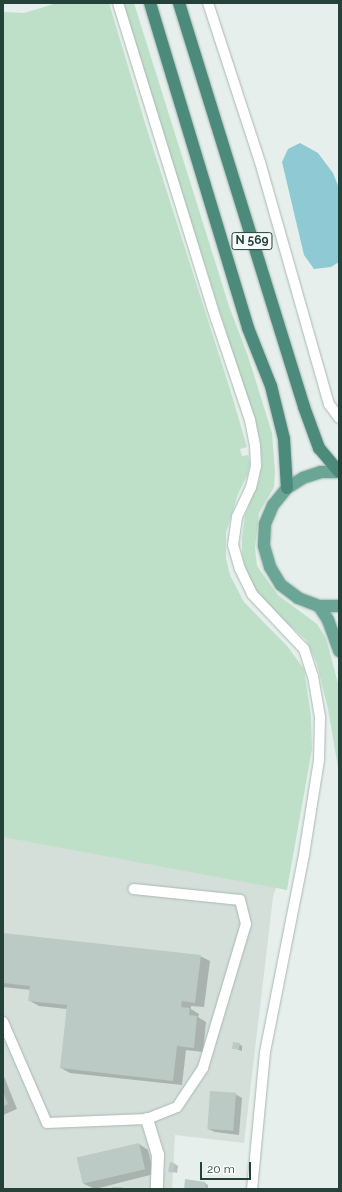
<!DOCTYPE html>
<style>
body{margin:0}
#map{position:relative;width:342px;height:1192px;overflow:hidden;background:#e6efeb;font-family:Raleway,sans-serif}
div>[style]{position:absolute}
.built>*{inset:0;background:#d4dfda}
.green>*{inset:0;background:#bfe0c8}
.water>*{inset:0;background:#8ec9d4}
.shadow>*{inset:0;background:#0003}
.building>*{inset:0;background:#bbcac4;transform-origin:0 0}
.roads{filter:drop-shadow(0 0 1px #a8b8b2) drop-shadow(0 0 1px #a8b8b2)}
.service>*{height:10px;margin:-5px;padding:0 5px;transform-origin:5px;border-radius:5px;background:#fff}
.minor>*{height:12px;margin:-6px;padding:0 6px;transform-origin:6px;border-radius:6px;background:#fff}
.primary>*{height:12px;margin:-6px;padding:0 6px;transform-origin:6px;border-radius:6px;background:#6aa596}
.trunk>*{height:12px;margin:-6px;padding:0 6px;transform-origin:6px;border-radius:6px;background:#4c8a7c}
span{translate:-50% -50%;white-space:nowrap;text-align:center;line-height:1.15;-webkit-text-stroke:3px #f7fbf9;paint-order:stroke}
.shield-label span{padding:1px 3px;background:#f7fbf9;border:1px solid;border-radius:3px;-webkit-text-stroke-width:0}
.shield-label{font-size:12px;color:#24423a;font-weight:700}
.frame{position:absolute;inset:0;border:4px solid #24423a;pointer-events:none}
.scale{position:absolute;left:200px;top:1162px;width:51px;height:18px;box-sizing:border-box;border:2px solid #24423a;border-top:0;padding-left:5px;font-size:12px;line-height:14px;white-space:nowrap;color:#24423a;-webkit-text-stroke:3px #f7fbf9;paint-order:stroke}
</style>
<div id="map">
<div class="built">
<i style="clip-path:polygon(3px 777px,299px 818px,273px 897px,244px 1143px,175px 1135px,172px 1189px,3px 1189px)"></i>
</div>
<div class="green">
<i style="clip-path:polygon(57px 3px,109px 3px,146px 126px,230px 389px,247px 447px,240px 449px,242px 456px,248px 455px,250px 463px,248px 474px,238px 494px,226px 533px,226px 558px,230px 575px,244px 602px,288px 647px,304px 669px,311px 716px,312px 749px,287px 890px,3px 837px,3px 12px,24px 13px)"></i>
<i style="clip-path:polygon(122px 3px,134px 3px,229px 306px,248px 356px,272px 433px,275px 471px,274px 487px,259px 513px,255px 548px,257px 566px,278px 595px,317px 624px,326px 638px,339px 687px,339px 773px,328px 709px,317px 664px,306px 640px,260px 598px,249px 579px,242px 555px,242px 538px,245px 515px,259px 481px,262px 463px,260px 439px)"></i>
</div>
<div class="water">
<i style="clip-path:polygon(300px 143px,318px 153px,333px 173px,339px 188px,339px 262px,331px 267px,314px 269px,304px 255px,282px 162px,288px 149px)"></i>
</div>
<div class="shadow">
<i style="clip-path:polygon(3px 934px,200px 956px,210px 961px,204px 1007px,191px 1006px,191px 1009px,199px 1014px,198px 1017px,206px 1022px,203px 1052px,186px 1050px,182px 1085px,70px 1073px,61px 1068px,67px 1009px,39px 1006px,30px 1001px,31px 990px,3px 987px)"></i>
<i style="clip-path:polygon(239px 1044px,242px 1046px,242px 1051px,233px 1048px)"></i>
<i style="clip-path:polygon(3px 1074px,17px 1109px,3px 1115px)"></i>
<i style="clip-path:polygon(235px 1094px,242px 1098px,239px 1135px,215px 1132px,208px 1129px)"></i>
<i style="clip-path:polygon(139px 1144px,148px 1150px,154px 1174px,95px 1189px,84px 1184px,78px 1159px)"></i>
<i style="clip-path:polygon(175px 1164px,178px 1166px,177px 1173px,170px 1171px)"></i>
<i style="clip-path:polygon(186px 1181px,205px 1183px,208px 1185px,208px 1189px,185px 1189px)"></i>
</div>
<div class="building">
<i style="clip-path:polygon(3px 933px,201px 955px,195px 1003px,182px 1001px,181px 1007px,190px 1008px,189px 1015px,197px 1016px,194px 1048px,177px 1046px,173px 1081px,60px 1068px,67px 1005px,28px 1001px,30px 986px,3px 983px)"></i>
<i style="clip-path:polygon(233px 1042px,240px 1043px,239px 1049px,232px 1049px)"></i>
<i style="clip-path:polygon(3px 1091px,8px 1104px,3px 1106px)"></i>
<i style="left:210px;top:1091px;width:26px;height:38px;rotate:4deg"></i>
<i style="left:139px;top:1143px;width:27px;height:64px;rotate:77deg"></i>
<i style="left:170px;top:1162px;width:5px;height:10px;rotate:11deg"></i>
<i style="clip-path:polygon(185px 1179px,205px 1182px,205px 1189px,184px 1189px)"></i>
<i style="left:112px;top:1187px;width:10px;height:2px"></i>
</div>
<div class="roads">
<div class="service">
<i style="left:118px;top:3px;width:331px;rotate:72.8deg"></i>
<i style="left:216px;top:319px;width:107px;rotate:71.4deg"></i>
<i style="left:250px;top:420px;width:26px;rotate:79deg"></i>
<i style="left:255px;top:446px;width:20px;rotate:87deg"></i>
<i style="left:256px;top:466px;width:22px;rotate:103deg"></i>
<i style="left:251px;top:487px;width:33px;rotate:115deg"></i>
<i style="left:237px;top:517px;width:28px;rotate:98deg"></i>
<i style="left:233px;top:545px;width:25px;rotate:74deg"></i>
<i style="left:240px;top:569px;width:28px;rotate:64deg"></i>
<i style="left:252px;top:594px;width:76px;rotate:46.6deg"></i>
<i style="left:304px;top:649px;width:28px;rotate:72deg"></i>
<i style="left:313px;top:676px;width:42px;rotate:80.3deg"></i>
<i style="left:320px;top:717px;width:43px;rotate:91.3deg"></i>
<i style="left:319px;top:760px;width:96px;rotate:99deg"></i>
<i style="left:304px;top:855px;width:201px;rotate:101.2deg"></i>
<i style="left:265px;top:1052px;width:138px;rotate:95.4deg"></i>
<i style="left:208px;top:3px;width:167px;rotate:71.9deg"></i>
<i style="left:260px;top:162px;width:252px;rotate:74.1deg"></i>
<i style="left:329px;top:404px;width:17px;rotate:54deg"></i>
<i style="left:3px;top:1022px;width:110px;rotate:66.5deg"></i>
<i style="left:47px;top:1123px;width:100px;rotate:-2.3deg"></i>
<i style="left:147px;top:1119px;width:32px;rotate:-22deg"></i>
<i style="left:177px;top:1107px;width:47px;rotate:-56.3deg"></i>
<i style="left:203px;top:1068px;width:150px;rotate:-73.4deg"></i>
<i style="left:246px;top:924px;width:25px;rotate:-104deg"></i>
<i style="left:240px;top:900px;width:107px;rotate:-174.1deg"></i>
</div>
<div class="minor">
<i style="left:147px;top:1119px;width:37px;rotate:73deg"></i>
<i style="left:158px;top:1154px;width:35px;rotate:92deg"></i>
</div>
<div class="primary">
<i style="left:339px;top:472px;width:18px;rotate:180deg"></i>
<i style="left:321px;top:472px;width:19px;rotate:162deg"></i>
<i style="left:303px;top:478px;width:19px;rotate:148deg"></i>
<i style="left:287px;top:488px;width:22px;rotate:129deg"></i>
<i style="left:273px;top:505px;width:21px;rotate:113deg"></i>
<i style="left:265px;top:524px;width:22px;rotate:93deg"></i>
<i style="left:264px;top:546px;width:22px;rotate:74deg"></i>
<i style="left:270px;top:567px;width:21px;rotate:59deg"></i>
<i style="left:281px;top:585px;width:21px;rotate:37deg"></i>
<i style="left:298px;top:598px;width:22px;rotate:21deg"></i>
<i style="left:319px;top:606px;width:20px"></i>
<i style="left:319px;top:606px;width:17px;rotate:57deg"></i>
<i style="left:328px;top:620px;width:33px;rotate:70deg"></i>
</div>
<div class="trunk">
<i style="left:150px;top:3px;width:339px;rotate:73.2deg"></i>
<i style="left:248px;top:328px;width:62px;rotate:68.4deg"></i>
<i style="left:271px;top:386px;width:55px;rotate:76.2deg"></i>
<i style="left:284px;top:439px;width:49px;rotate:86.5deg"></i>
<i style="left:179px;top:3px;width:423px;rotate:72.8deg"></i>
<i style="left:304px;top:407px;width:44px;rotate:69.9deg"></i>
<i style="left:319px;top:448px;width:31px;rotate:50deg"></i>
</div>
</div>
<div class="shield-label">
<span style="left:252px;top:241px">N 569</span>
</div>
<div class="frame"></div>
<div class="scale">20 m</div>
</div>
